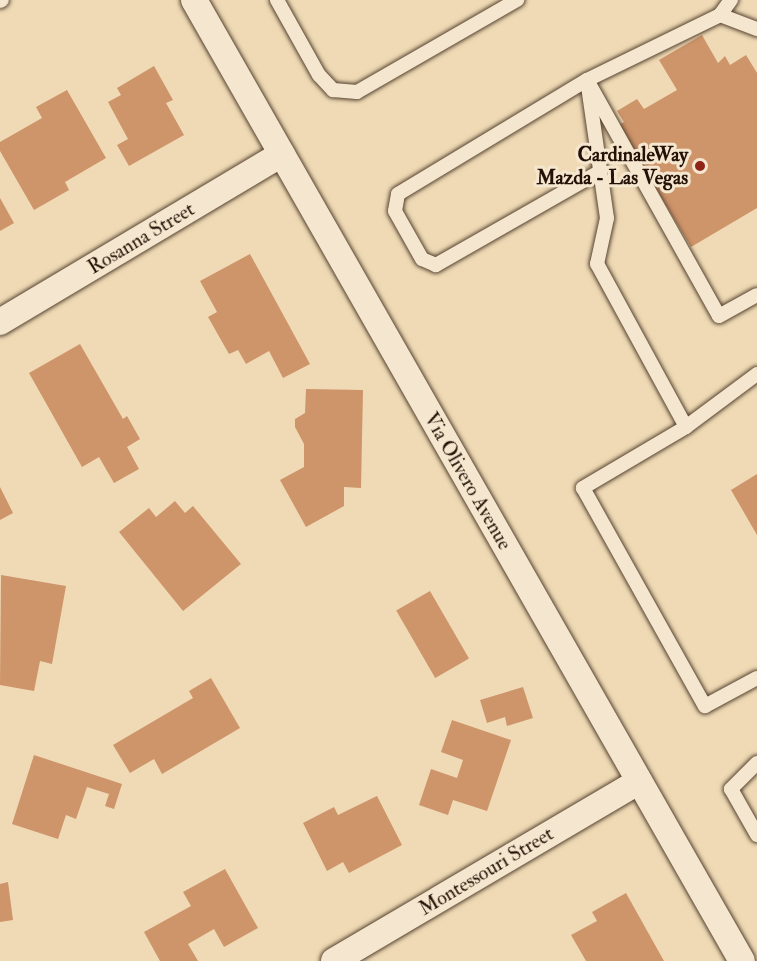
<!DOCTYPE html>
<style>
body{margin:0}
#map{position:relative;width:757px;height:961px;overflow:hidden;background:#efdab5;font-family:"IM FELL Double Pica",serif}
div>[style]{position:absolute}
.building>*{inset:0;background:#ce946a;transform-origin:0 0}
.roads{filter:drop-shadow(0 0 2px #574331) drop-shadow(0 0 2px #574331)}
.lane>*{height:14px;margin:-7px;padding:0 7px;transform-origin:7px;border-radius:7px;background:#f5e7cf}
.street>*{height:26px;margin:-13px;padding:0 13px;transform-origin:13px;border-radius:13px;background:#f5e7cf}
.dots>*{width:16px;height:16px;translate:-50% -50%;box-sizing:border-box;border:3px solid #f5e7cf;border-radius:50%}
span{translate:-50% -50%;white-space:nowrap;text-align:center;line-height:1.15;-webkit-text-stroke:6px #f5e7cf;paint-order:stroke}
.poi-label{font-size:20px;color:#241105;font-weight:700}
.right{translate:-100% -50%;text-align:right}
.street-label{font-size:20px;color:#241105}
</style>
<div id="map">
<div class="building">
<i style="clip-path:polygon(702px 35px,718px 63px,725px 56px,730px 65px,746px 55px,757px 73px,757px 208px,691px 247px,618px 125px,624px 122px,617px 111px,637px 99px,644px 109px,677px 90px,659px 60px)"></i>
<i style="clip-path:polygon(154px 66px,173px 100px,166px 103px,184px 135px,129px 166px,117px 145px,128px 139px,108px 102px,121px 95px,117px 88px)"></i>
<i style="clip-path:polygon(67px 90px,106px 158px,65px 182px,69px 190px,34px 210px,0 151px,0 142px,42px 118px,36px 107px)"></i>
<i style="clip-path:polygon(0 198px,14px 223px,0 231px)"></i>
<i style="clip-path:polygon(250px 254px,310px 364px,283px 378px,269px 351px,246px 364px,238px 350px,229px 354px,208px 317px,217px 312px,200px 281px)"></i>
<i style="clip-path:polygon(80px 344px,123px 419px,127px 416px,140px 439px,127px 447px,139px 469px,114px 483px,99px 457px,82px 467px,29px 373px)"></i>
<i style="clip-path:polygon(306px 389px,363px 390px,361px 488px,344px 487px,344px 506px,306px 527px,280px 480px,304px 467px,304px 444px,295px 427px,295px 419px,305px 413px)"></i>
<i style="clip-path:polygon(757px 474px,757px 535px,731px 490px)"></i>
<i style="clip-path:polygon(0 487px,13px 513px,0 520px)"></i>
<i style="clip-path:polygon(175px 501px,185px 513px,193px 506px,241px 564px,183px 611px,119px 532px,149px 508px,156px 517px)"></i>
<i style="clip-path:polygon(1px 575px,66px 586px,52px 664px,40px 661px,34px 691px,0 685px)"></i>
<i style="left:430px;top:591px;width:78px;height:39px;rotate:60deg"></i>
<i style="clip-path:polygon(211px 678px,240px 728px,162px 774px,154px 759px,130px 773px,113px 745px,193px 698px,189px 691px)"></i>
<i style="clip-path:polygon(523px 687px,533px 718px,507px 726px,505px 717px,487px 723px,480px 700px)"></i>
<i style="clip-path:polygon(452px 720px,511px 740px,487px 811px,453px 800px,448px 815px,419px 805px,431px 769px,457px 778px,463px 760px,441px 752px)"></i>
<i style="clip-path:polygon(34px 755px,122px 784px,114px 809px,105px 806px,109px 794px,87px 787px,76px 819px,66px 815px,58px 839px,12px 824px)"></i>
<i style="clip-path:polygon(377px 796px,402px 845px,349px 873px,343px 862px,327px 871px,303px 823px,334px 807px,338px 815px)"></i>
<i style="clip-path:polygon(225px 869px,258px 928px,224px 947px,214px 929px,188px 944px,198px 961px,160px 961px,144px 932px,191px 906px,183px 892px)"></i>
<i style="clip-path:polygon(8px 882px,13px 920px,0 922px,0 884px)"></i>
<i style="clip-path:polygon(626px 893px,664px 961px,586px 961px,571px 935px,597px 921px,592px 912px)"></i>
</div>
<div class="roads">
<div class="lane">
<i style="left:277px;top:0;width:86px;rotate:60.8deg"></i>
<i style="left:319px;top:75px;width:21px;rotate:47deg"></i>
<i style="left:333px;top:90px;width:24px;rotate:5deg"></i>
<i style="left:357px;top:92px;width:185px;rotate:-29.9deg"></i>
<i style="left:0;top:1px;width:2px;rotate:-27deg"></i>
<i style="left:720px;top:15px;width:19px;rotate:-54deg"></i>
<i style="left:599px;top:172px;width:188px;rotate:150.3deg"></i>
<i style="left:436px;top:265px;width:15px;rotate:-157deg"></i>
<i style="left:422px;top:259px;width:55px;rotate:-119.4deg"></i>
<i style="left:395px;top:211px;width:17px;rotate:-80deg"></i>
<i style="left:398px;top:194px;width:221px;rotate:-31.1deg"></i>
<i style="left:587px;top:80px;width:270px;rotate:60.8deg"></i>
<i style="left:719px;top:316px;width:43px;rotate:-28.9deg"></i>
<i style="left:757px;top:374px;width:89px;rotate:143.3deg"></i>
<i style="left:686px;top:427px;width:120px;rotate:149.4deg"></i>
<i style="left:583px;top:488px;width:250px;rotate:60.8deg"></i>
<i style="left:705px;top:706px;width:59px;rotate:-28.3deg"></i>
<i style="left:686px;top:427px;width:186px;rotate:-118.6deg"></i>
<i style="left:597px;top:264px;width:47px;rotate:-77.7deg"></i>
<i style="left:607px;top:218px;width:139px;rotate:-98.2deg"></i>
<i style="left:587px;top:80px;width:148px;rotate:-26deg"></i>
<i style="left:720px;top:15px;width:40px;rotate:21deg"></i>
<i style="left:757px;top:763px;width:37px;rotate:135deg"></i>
<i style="left:731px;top:789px;width:53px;rotate:60.5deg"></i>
</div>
<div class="street">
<i style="left:194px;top:0;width:1106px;rotate:60.31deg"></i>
<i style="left:0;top:322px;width:328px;rotate:-30.8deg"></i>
<i style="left:334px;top:961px;width:354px;rotate:-30.5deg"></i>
</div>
</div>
<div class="dots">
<i style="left:700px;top:166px;background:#8f2418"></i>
</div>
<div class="poi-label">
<span class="right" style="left:688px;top:166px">CardinaleWay<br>Mazda - Las Vegas</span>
</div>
<div class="street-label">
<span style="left:141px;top:238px;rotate:-31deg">Rosanna Street</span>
<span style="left:468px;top:481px;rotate:60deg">Via Olivero Avenue</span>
<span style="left:486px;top:871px;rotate:-31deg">Montessouri Street</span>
</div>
</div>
